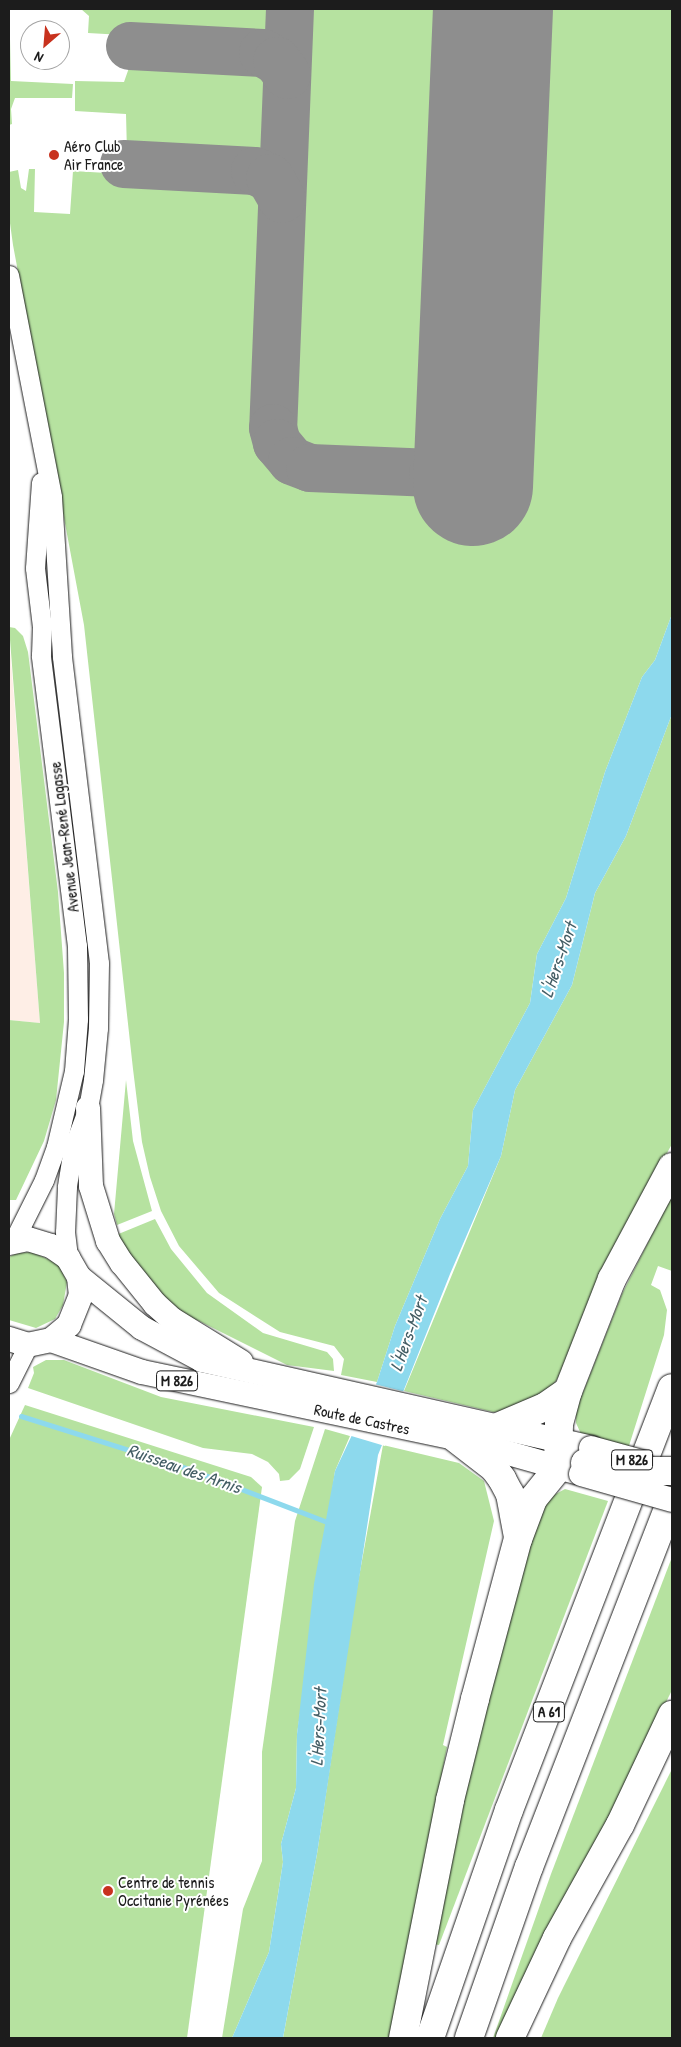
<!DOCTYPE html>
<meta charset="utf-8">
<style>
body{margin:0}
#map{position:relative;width:681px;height:2047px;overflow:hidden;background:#fff;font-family:"Patrick Hand",sans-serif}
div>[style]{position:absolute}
.built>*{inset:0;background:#feeee6}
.green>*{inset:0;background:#b6e2a0}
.water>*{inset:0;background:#8dd9ed}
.pier>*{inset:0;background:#fff}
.stream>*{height:5px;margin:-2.5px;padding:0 2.5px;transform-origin:2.5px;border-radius:2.5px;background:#8dd9ed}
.taxiway>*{height:48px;margin:-24px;padding:0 24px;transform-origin:24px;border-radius:24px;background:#8e8e8e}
.runway>*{height:120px;margin:-60px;padding:0 60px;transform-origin:60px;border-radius:60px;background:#8e8e8e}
.roads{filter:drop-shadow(0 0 1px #1c1c1c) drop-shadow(0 0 1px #1c1c1c)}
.minor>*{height:19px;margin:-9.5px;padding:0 9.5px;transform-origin:9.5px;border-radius:9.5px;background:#fff}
.major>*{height:24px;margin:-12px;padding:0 12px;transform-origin:12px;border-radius:12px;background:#fff}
.highway>*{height:28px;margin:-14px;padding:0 14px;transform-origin:14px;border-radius:14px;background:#fff}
.bridges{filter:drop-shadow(0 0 1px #1c1c1c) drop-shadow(0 0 1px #1c1c1c)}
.major-bridge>*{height:24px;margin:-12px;padding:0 12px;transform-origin:12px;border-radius:12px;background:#fff}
.highway-bridge>*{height:28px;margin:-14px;padding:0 14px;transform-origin:14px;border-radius:14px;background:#fff}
.dots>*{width:14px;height:14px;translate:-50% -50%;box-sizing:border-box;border:2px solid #fff;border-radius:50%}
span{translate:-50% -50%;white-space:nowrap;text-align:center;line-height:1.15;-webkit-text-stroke:4px #fff;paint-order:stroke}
.shield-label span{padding:1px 4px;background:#fff;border:1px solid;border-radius:4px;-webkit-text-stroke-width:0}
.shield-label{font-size:15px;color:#1c1c1c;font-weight:700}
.poi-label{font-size:16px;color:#1c1c1c}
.left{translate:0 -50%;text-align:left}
.street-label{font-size:16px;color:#1c1c1c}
.water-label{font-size:18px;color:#445e65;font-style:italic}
.frame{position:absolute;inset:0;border:10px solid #1c1c1c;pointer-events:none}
.north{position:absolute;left:20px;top:20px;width:50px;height:50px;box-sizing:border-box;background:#fff;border:1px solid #a4a4a4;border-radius:50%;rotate:207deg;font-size:14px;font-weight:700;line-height:20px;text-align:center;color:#1c1c1c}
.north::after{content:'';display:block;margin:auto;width:18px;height:22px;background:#c8321e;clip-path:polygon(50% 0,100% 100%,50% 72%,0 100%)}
</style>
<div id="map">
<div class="built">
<i style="clip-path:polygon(9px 636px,25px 834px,40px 1023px,9px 1020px)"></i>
</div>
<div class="green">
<i style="clip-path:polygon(81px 9px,278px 9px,277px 21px,269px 32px,254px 41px,245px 42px,88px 33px,89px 16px)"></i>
<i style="clip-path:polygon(302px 9px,453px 9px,436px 424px,422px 449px,408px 457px,303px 454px,292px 445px,287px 433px,285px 413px)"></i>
<i style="clip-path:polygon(530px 9px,672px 9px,672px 614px,655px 660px,642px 677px,605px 772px,566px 898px,537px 954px,530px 1003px,473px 1110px,468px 1166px,440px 1219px,395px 1326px,377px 1382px,341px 1375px,344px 1359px,334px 1346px,280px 1332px,219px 1293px,179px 1246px,161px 1211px,150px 1177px,142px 1142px,133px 1069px,84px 625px,13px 245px,9px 216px,9px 172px,18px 170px,21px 188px,26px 191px,29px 169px,35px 169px,34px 212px,70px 214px,73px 171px,259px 182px,270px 201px,261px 424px,263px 440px,271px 459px,287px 473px,308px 481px,510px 490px)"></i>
<i style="clip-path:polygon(11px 38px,11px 81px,73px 84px,72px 98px,15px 98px,11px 109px,12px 124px,9px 125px)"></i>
<i style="clip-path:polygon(140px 56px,246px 62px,264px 70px,275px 84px,274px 145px,270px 152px,255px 160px,127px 153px,126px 114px,75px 111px,75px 81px,124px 82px,130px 65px)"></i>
<i style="clip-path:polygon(9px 627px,15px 628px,23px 636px,28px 652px,58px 892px,64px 973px,64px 1022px,56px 1100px,44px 1141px,16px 1200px,9px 1200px,9px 1020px,40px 1023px)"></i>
<i style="clip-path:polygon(672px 714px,672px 1144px,646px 1191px,562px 1371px,546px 1397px,516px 1411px,493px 1412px,404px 1391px,501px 1156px,515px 1090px,572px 985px,595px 893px,626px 836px)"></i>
<i style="clip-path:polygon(126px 1080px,133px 1141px,152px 1211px,117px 1225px,114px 1214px)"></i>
<i style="clip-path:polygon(672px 1195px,672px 1271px,658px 1266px,651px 1285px,660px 1290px,667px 1310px,664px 1335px,628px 1449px,581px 1434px,576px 1423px,576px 1410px,622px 1294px)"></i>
<i style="clip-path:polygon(155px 1219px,171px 1249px,207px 1293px,263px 1333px,327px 1352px,333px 1359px,334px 1371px,287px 1365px,197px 1320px,191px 1322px,165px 1301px,138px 1270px,116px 1235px)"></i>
<i style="clip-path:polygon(32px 1252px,59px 1264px,67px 1282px,63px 1305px,55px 1319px,36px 1328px,9px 1320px,9px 1257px,17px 1253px)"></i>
<i style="clip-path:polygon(46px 1360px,64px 1360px,161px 1397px,314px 1427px,300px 1469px,289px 1480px,280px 1481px,279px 1474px,268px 1462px,252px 1454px,203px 1448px,28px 1388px,34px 1373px,33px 1367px)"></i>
<i style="clip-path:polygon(25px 1405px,251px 1477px,262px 1487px,187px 2038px,9px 2038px,9px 1440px)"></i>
<i style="clip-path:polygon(325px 1429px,350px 1436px,335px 1471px,297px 1734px,296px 1788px,281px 1844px,283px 1862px,269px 1952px,232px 2038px,222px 2038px,243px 1909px,262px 1861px,262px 1752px,295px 1521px)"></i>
<i style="clip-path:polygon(383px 1445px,459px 1463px,484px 1481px,494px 1521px,443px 1745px,447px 1747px,392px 2038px,283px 2038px,317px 1854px,355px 1599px)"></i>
<i style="clip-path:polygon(565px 1489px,608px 1501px,439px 1945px,432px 1944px,475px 1751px,538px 1515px,552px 1496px)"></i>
<i style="clip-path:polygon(672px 1557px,672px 1690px,502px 2038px,493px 2038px,551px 1874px)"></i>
<i style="clip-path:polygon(672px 1769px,672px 2038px,541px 2038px,558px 1998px)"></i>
</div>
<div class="water">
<i style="clip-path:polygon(672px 614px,672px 714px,626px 836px,595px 893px,572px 985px,515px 1090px,501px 1156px,450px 1274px,378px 1455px,317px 1854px,283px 2038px,232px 2038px,269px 1952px,283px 1862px,281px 1844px,296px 1788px,297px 1734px,314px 1584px,335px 1471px,377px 1382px,395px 1326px,440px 1219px,468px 1166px,473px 1110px,530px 1003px,537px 954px,566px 898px,605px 772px,642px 677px,655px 660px)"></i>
</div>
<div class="pier">
<i style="clip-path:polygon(374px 1384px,406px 1392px,385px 1446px,348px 1435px)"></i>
</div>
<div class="stream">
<i style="left:21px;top:1416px;width:176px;rotate:17.5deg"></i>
<i style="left:189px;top:1469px;width:153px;rotate:21deg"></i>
</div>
<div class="taxiway">
<i style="left:290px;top:9px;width:419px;rotate:92.3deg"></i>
<i style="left:273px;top:428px;width:16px;rotate:75deg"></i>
<i style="left:277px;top:443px;width:23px;rotate:50deg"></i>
<i style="left:292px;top:461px;width:19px;rotate:21deg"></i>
<i style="left:310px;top:468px;width:123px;rotate:2.3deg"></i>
<i style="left:433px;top:473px;width:12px;rotate:-9deg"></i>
<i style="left:445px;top:471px;width:16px;rotate:-30deg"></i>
<i style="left:459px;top:463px;width:14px;rotate:-51deg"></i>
<i style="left:468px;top:452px;width:21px;rotate:-71deg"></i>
<i style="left:130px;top:46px;width:133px;rotate:3deg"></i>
<i style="left:263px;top:53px;width:16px;rotate:30deg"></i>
<i style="left:277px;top:61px;width:17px;rotate:54deg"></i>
<i style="left:124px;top:164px;width:131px;rotate:3.1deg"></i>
<i style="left:255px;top:171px;width:17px;rotate:25deg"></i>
<i style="left:270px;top:178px;width:24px;rotate:60deg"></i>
</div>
<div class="runway">
<i style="left:473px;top:486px;width:477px;rotate:-87.6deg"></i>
</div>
<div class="roads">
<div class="minor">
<i style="left:9px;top:275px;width:226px;rotate:79deg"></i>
<i style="left:52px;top:497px;width:160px;rotate:86.4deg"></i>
<i style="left:62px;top:657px;width:308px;rotate:83.1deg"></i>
<i style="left:99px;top:963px;width:65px;rotate:90.9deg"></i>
<i style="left:98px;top:1028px;width:52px;rotate:95.5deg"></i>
<i style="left:93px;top:1080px;width:28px;rotate:100deg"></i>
<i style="left:88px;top:1108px;width:43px;rotate:110.6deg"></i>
<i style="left:73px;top:1148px;width:39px;rotate:99deg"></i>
<i style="left:67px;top:1187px;width:45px;rotate:92.5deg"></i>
<i style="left:65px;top:1232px;width:26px;rotate:83deg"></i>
<i style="left:13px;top:1242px;width:69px;rotate:-63.4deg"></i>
<i style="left:44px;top:1180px;width:35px;rotate:-70deg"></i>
<i style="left:56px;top:1147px;width:78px;rotate:-76.7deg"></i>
<i style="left:74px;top:1071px;width:52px;rotate:-85.6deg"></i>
<i style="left:78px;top:1019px;width:73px;rotate:-90.8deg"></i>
<i style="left:77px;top:946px;width:293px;rotate:-97.1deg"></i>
<i style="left:41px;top:655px;width:28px;rotate:-88deg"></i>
<i style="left:42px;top:627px;width:59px;rotate:-96.8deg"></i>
<i style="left:35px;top:568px;width:86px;rotate:-86deg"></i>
<i style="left:9px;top:1383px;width:42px;rotate:-63.4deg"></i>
</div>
<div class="major">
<i style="left:88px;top:1108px;width:78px;rotate:87.8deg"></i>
<i style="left:91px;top:1186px;width:58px;rotate:72.8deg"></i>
<i style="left:108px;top:1241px;width:26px;rotate:58deg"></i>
<i style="left:122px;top:1263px;width:53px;rotate:51.2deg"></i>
<i style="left:155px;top:1304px;width:24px;rotate:42deg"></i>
<i style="left:173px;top:1320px;width:80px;rotate:31.7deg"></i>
<i style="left:9px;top:1243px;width:19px;rotate:-12deg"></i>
<i style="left:28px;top:1239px;width:24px;rotate:17deg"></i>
<i style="left:51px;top:1246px;width:21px;rotate:35deg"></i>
<i style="left:68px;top:1258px;width:22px;rotate:60deg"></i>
<i style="left:79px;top:1277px;width:18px;rotate:84deg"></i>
<i style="left:81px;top:1295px;width:32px;rotate:112deg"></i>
<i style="left:69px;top:1325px;width:23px;rotate:140deg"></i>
<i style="left:51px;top:1340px;width:24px;rotate:168deg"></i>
<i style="left:28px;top:1345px;width:20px;rotate:-162deg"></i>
<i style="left:79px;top:1277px;width:81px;rotate:39deg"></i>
<i style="left:142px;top:1328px;width:68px;rotate:28.1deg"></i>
<i style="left:202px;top:1360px;width:399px;rotate:12.7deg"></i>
<i style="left:51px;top:1340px;width:96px;rotate:19.4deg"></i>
<i style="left:142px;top:1372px;width:320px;rotate:11.9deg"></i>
<i style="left:455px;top:1438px;width:125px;rotate:15.8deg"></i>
</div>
<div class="highway">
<i style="left:498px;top:1427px;width:51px;rotate:-23.1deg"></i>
<i style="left:545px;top:1407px;width:28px;rotate:-35deg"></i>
<i style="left:568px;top:1391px;width:120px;rotate:-68.6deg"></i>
<i style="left:612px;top:1279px;width:127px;rotate:-61.8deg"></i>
<i style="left:455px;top:1438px;width:49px;rotate:37.6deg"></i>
<i style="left:494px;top:1468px;width:14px;rotate:54deg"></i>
<i style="left:502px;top:1479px;width:17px;rotate:62deg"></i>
<i style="left:510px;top:1494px;width:44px;rotate:79.5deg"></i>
<i style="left:403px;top:2038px;width:243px;rotate:-78.8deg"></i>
<i style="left:450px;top:1800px;width:104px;rotate:-76.1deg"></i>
<i style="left:475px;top:1699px;width:166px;rotate:-75deg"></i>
<i style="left:518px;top:1539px;width:43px;rotate:-69.4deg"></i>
<i style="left:533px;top:1499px;width:40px;rotate:-51deg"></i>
<i style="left:558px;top:1468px;width:44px;rotate:-88.7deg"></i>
<i style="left:559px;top:1424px;width:34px;rotate:-75deg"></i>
<i style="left:430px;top:2038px;width:241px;rotate:-70.9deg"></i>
<i style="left:509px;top:1810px;width:452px;rotate:-68.9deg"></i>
<i style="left:469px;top:2038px;width:181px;rotate:-70.7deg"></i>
<i style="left:529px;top:1867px;width:395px;rotate:-68.8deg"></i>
<i style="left:510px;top:2038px;width:110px;rotate:-64.8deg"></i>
<i style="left:557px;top:1938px;width:129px;rotate:-60.9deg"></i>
<i style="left:620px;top:1825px;width:122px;rotate:-64.7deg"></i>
</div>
</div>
<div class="bridges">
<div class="major-bridge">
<i style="left:591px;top:1448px;width:53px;rotate:15.4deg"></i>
<i style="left:581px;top:1474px;width:95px;rotate:15.9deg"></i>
</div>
<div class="highway-bridge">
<i style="left:585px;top:1463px;width:44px;rotate:10.5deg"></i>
<i style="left:628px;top:1471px;width:44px"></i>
</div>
</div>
<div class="dots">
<i style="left:54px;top:155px;background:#c8321e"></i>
<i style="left:108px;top:1891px;background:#c8321e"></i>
</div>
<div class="shield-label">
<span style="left:177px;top:1381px">M 826</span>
<span style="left:632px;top:1460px">M 826</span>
<span style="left:549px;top:1712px">A 61</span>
</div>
<div class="poi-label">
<span class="left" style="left:64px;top:155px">Aéro Club<br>Air France</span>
<span class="left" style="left:118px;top:1891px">Centre de tennis<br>Occitanie Pyrénées</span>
</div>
<div class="street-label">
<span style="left:64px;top:837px;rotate:-97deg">Avenue Jean-René Lagasse</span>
<span style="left:362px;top:1419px;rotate:12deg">Route de Castres</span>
</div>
<div class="water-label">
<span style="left:559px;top:960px;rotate:-71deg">L'Hers-Mort</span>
<span style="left:409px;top:1334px;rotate:-70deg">L'Hers-Mort</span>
<span style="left:184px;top:1469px;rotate:19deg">Ruisseau des Arnis</span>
<span style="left:319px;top:1727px;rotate:-87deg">L'Hers-Mort</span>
</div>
<div class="frame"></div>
<div class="north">N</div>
</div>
